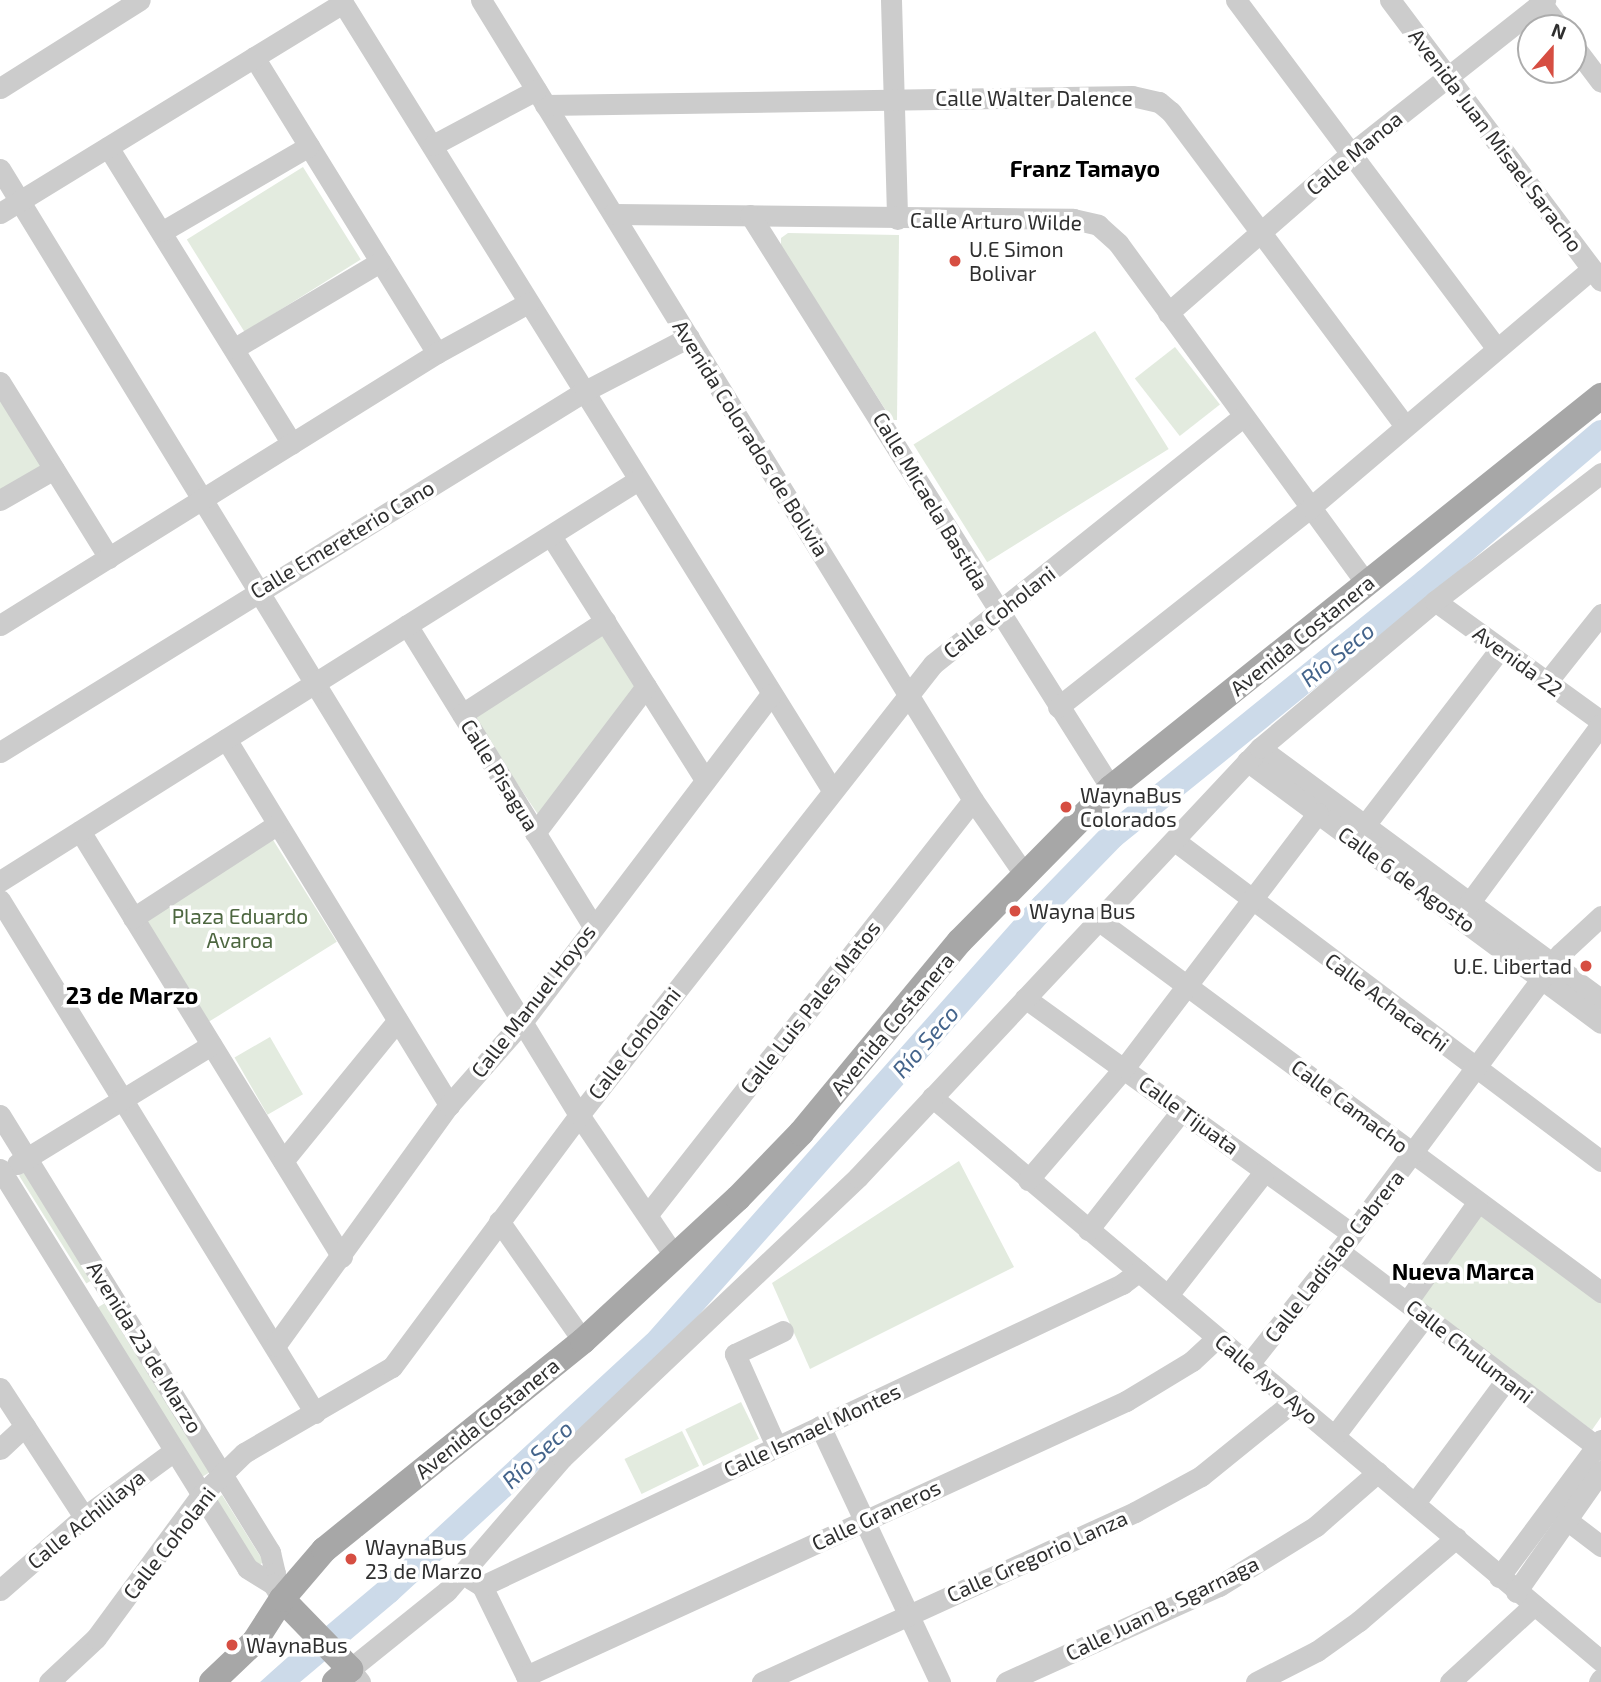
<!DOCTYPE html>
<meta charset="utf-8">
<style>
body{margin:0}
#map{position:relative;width:1601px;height:1682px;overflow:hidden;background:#fff;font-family:"Exo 2",sans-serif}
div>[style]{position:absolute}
.green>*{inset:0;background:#e3ebdf;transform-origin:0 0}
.water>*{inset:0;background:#ccdae9}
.river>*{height:26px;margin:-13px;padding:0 13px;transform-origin:13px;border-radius:13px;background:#ccdae9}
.minor>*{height:21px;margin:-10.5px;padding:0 10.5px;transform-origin:10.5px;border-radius:10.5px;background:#ccc}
.major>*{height:26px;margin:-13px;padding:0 13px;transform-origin:13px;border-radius:13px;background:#a7a7a7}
.dots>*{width:19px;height:19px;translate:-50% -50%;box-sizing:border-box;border:4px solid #fff;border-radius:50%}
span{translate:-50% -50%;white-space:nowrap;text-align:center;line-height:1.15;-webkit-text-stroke:7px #fff;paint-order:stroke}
.street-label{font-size:21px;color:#2f2f2f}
.poi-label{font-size:21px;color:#2f2f2f}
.left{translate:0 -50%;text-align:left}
.right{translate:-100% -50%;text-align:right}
.park-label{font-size:21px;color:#4d6740}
.neighbourhood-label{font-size:23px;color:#000;font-weight:700}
.water-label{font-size:23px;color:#44648b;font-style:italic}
.north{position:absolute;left:1517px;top:14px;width:70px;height:70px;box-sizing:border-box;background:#fff;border:2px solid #acacac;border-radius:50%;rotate:21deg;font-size:19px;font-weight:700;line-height:28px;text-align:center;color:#2f2f2f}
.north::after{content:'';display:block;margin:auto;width:24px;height:32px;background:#d64e42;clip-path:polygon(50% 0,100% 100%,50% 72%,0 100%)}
</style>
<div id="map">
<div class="green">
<i style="left:303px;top:167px;width:109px;height:137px;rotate:58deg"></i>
<i style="clip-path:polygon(788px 233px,899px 235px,897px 420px,892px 420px,781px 246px,781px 238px)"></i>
<i style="left:1095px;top:331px;width:139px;height:214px;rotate:58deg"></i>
<i style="left:1175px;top:347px;width:73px;height:51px;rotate:52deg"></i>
<i style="clip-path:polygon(0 387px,48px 462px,0 490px)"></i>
<i style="clip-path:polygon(603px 633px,637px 683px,539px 816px,473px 718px)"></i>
<i style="left:270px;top:835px;width:126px;height:151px;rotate:58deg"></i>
<i style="left:270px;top:1037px;width:66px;height:41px;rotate:60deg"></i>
<i style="clip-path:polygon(959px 1161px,1014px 1267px,810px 1369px,772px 1283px)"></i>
<i style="left:25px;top:1172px;width:127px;height:7px;rotate:58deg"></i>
<i style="clip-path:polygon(1481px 1211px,1601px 1299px,1601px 1417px,1592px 1430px,1415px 1298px)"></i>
<i style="left:105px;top:1303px;width:199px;height:11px;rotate:58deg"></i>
<i style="left:741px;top:1402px;width:41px;height:62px;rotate:64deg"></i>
<i style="left:682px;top:1431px;width:39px;height:64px;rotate:64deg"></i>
<i style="left:222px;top:1495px;width:79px;height:8px;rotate:58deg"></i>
</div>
<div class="water">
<i style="clip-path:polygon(307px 1640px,324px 1657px,296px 1682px,260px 1682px)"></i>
</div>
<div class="river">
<i style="left:280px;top:1682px;width:141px;rotate:-40.1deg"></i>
<i style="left:388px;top:1591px;width:363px;rotate:-42.7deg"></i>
<i style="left:655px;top:1345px;width:585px;rotate:-48.46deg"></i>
<i style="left:1043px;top:907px;width:99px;rotate:-45.8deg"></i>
<i style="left:1112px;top:836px;width:404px;rotate:-39deg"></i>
<i style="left:1426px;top:582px;width:230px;rotate:-40.4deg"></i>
</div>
<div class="minor">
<i style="left:341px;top:0;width:928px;rotate:58.13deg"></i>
<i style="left:481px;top:0;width:939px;rotate:58.41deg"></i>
<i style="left:973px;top:800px;width:90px;rotate:55.4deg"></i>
<i style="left:891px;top:0;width:219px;rotate:88.4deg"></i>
<i style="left:1236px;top:0;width:434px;rotate:53.2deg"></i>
<i style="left:1390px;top:0;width:351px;rotate:53.1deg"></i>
<i style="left:1539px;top:0;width:35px;rotate:53deg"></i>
<i style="left:1573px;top:45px;width:46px;rotate:52.9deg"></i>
<i style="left:254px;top:57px;width:348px;rotate:58.3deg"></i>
<i style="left:0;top:88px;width:165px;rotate:-32.2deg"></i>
<i style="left:545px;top:105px;width:587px;rotate:-0.88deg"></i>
<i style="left:1132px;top:96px;width:28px;rotate:13deg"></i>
<i style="left:1159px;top:102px;width:16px;rotate:40deg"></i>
<i style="left:1171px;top:112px;width:390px;rotate:53.3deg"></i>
<i style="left:433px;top:145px;width:117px;rotate:-28.1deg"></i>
<i style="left:108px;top:147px;width:349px;rotate:58.2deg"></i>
<i style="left:0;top:169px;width:1109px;rotate:58.53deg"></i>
<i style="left:579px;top:1115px;width:171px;rotate:55.9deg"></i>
<i style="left:0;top:213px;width:402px;rotate:-31.5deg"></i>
<i style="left:613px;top:214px;width:460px;rotate:0.6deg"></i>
<i style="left:1073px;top:219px;width:26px;rotate:13deg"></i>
<i style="left:1098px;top:225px;width:27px;rotate:42deg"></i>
<i style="left:1118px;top:243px;width:422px;rotate:53.9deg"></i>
<i style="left:750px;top:215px;width:677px;rotate:57.79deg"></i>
<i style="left:163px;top:231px;width:169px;rotate:-30.2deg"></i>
<i style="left:1168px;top:313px;width:240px;rotate:-41.1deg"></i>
<i style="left:1349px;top:155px;width:250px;rotate:-38.3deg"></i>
<i style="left:235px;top:348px;width:169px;rotate:-30.7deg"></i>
<i style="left:0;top:382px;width:207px;rotate:58.2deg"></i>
<i style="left:0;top:500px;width:62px;rotate:-29.9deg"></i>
<i style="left:551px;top:536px;width:289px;rotate:57.7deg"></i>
<i style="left:1435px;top:601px;width:205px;rotate:35.9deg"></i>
<i style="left:0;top:625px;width:515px;rotate:-31.9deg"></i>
<i style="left:437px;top:353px;width:104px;rotate:-28.8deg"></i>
<i style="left:407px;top:625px;width:352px;rotate:58.3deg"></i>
<i style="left:1547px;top:682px;width:87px;rotate:-51.5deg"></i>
<i style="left:1058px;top:707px;width:323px;rotate:-38.3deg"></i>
<i style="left:1311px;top:507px;width:368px;rotate:-40.3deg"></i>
<i style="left:462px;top:714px;width:171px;rotate:-33deg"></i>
<i style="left:226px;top:739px;width:429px;rotate:58.6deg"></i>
<i style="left:1260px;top:748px;width:423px;rotate:36.4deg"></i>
<i style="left:0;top:752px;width:687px;rotate:-31.68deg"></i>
<i style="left:585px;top:391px;width:117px;rotate:-27.4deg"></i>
<i style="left:1247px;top:761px;width:440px;rotate:36.5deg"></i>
<i style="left:1365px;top:825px;width:222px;rotate:-52.5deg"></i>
<i style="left:80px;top:831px;width:500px;rotate:58.41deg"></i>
<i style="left:535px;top:833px;width:184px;rotate:-52.9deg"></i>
<i style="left:1175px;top:841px;width:533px;rotate:36.91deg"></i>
<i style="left:0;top:881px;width:754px;rotate:-32.15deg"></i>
<i style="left:0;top:900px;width:602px;rotate:58.45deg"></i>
<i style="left:1470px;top:902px;width:221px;rotate:-53.6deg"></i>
<i style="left:133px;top:918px;width:171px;rotate:-33deg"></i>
<i style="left:1098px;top:920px;width:626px;rotate:36.49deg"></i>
<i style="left:1025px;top:998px;width:403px;rotate:35.8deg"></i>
<i style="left:932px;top:1097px;width:875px;rotate:40.13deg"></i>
<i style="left:0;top:1115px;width:514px;rotate:58.29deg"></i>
<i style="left:270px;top:1552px;width:22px;rotate:77deg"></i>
<i style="left:275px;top:1573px;width:11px;rotate:100deg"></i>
<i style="left:283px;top:1161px;width:181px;rotate:-50.8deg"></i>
<i style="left:17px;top:1164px;width:228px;rotate:-31.5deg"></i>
<i style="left:0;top:1169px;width:469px;rotate:58.2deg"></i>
<i style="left:247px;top:1568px;width:31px;rotate:32deg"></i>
<i style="left:273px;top:1584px;width:12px;rotate:59deg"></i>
<i style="left:1028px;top:1180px;width:149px;rotate:-49.4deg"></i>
<i style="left:1125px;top:1067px;width:319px;rotate:-52.8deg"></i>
<i style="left:648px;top:1214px;width:526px;rotate:-51.87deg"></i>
<i style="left:499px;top:1221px;width:146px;rotate:55deg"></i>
<i style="left:1088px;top:1230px;width:152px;rotate:-51.9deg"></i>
<i style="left:1339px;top:1251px;width:329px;rotate:37.2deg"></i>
<i style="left:1168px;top:1295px;width:157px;rotate:-52deg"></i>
<i style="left:1407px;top:1302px;width:121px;rotate:-54.7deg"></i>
<i style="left:275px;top:1346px;width:297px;rotate:-54.2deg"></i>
<i style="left:449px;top:1105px;width:112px;rotate:-48.6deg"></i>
<i style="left:523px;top:1021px;width:410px;rotate:-52.8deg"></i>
<i style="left:1249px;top:1364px;width:166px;rotate:-51.6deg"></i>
<i style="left:1352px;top:1234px;width:349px;rotate:-53.4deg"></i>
<i style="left:1560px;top:954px;width:56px;rotate:-42.8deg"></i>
<i style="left:0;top:1388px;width:154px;rotate:56.9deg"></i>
<i style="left:820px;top:1426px;width:283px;rotate:64.9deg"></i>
<i style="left:1335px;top:1435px;width:149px;rotate:-52.9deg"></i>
<i style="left:776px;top:1446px;width:101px;rotate:-114deg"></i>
<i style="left:735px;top:1354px;width:53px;rotate:-25.6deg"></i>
<i style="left:0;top:1449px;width:34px;rotate:-43deg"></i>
<i style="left:1415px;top:1503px;width:153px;rotate:-53.5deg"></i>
<i style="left:1555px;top:1511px;width:58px;rotate:37.3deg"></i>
<i style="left:1499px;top:1577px;width:171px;rotate:-53.3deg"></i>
<i style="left:471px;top:1579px;width:13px;rotate:32deg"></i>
<i style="left:482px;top:1586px;width:107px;rotate:63.9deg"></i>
<i style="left:482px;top:1586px;width:708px;rotate:-25.26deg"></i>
<i style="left:1122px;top:1284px;width:21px;rotate:-37deg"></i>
<i style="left:0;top:1590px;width:111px;rotate:-41deg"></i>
<i style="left:84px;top:1517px;width:112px;rotate:-36.3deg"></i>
<i style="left:1516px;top:1592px;width:148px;rotate:-54.9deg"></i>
<i style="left:526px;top:1676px;width:660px;rotate:-24.62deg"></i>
<i style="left:1126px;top:1401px;width:77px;rotate:-31.2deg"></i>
<i style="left:1192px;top:1361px;width:34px;rotate:-43deg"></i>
<i style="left:49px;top:1682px;width:64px;rotate:-43.1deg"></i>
<i style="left:96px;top:1638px;width:177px;rotate:-53.7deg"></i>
<i style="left:201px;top:1495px;width:60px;rotate:-44.3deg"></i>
<i style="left:244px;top:1453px;width:171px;rotate:-30.2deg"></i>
<i style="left:392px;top:1367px;width:314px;rotate:-53.4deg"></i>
<i style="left:579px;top:1115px;width:573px;rotate:-51.87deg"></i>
<i style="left:933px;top:664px;width:396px;rotate:-38.6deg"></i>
<i style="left:360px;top:1682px;width:16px;rotate:-128deg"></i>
<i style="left:350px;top:1669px;width:124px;rotate:-38.8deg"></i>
<i style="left:447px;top:1591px;width:176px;rotate:-49.2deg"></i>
<i style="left:562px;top:1458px;width:408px;rotate:-43.5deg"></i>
<i style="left:858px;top:1177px;width:588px;rotate:-46.86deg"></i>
<i style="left:1260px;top:748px;width:229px;rotate:-40deg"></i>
<i style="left:1435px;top:601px;width:210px;rotate:-37.6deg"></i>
<i style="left:762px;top:1682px;width:410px;rotate:-24.5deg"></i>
<i style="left:1135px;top:1512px;width:75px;rotate:-28.6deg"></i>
<i style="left:1201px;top:1476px;width:119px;rotate:-38.9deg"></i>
<i style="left:1006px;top:1682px;width:234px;rotate:-24.3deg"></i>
<i style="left:1219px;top:1586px;width:114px;rotate:-31.7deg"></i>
<i style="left:1316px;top:1526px;width:82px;rotate:-41.1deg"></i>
<i style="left:1256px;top:1682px;width:68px;rotate:-26.9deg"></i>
<i style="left:1317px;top:1651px;width:52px;rotate:-35.5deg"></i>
<i style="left:1359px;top:1621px;width:128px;rotate:-40.6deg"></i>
<i style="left:1450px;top:1682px;width:114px;rotate:-42.5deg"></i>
<i style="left:1599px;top:1682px;width:4px;rotate:-56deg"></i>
</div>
<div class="major">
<i style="left:282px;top:1599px;width:98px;rotate:45.8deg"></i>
<i style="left:350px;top:1669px;width:20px;rotate:139deg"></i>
<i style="left:212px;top:1682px;width:59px;rotate:-43.6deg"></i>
<i style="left:255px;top:1641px;width:50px;rotate:-57.3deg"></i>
<i style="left:282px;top:1599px;width:65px;rotate:-49.4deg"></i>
<i style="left:324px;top:1550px;width:333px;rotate:-38.9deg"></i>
<i style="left:583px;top:1341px;width:211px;rotate:-42.7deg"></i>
<i style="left:738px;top:1198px;width:91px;rotate:-45.9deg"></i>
<i style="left:801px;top:1133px;width:249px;rotate:-50.4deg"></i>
<i style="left:960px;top:941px;width:215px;rotate:-45.4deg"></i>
<i style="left:1111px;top:788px;width:628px;rotate:-38.66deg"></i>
</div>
<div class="dots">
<i style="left:955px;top:261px;background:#d64e42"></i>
<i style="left:1066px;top:807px;background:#d64e42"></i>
<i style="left:1015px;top:911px;background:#d64e42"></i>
<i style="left:1586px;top:966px;background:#d64e42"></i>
<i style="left:351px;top:1559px;background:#d64e42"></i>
<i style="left:232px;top:1645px;background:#d64e42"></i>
</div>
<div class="street-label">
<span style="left:1034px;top:98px">Calle Walter Dalence</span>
<span style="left:1496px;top:140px;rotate:53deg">Avenida Juan Misael Saracho</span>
<span style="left:1354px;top:153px;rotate:-40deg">Calle Manoa</span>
<span style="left:996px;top:221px;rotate:1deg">Calle Arturo Wilde</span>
<span style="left:751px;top:438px;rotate:58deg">Avenida Colorados de Bolivia</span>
<span style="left:931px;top:501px;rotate:59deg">Calle Micaela Bastida</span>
<span style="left:342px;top:539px;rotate:-31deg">Calle Emereterio Cano</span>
<span style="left:999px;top:612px;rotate:-38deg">Calle Coholani</span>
<span style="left:1302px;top:635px;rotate:-39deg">Avenida Costanera</span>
<span style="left:1518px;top:661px;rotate:36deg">Avenida 22</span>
<span style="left:500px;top:775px;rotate:58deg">Calle Pisagua</span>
<span style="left:1407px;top:879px;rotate:36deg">Calle 6 de Agosto</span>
<span style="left:533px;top:1001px;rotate:-52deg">Calle Manuel Hoyos</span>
<span style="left:1387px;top:1002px;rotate:37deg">Calle Achacachi</span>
<span style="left:810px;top:1007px;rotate:-52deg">Calle Luis Pales Matos</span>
<span style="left:892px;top:1024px;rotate:-50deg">Avenida Costanera</span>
<span style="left:634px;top:1043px;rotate:-52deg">Calle Coholani</span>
<span style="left:1350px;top:1106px;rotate:37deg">Calle Camacho</span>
<span style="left:1189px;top:1115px;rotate:36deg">Calle Tijuata</span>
<span style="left:1334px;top:1256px;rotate:-52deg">Calle Ladislao Cabrera</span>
<span style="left:145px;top:1347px;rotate:58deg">Avenida 23 de Marzo</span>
<span style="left:1470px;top:1351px;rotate:38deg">Calle Chulumani</span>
<span style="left:1267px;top:1379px;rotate:40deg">Calle Ayo Ayo</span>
<span style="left:487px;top:1418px;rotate:-39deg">Avenida Costanera</span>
<span style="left:812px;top:1430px;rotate:-25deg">Calle Ismael Montes</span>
<span style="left:876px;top:1515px;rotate:-25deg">Calle Graneros</span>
<span style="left:86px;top:1519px;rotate:-39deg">Calle Achililaya</span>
<span style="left:169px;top:1543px;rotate:-52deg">Calle Coholani</span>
<span style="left:1037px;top:1556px;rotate:-24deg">Calle Gregorio Lanza</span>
<span style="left:1162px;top:1608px;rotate:-26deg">Calle Juan B. Sgarnaga</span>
</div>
<div class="poi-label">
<span class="left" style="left:969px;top:261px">U.E Simon<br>Bolivar</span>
<span class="left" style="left:1080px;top:807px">WaynaBus<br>Colorados</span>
<span class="left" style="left:1029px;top:911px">Wayna Bus</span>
<span class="right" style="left:1572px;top:966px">U.E. Libertad</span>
<span class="left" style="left:365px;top:1559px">WaynaBus<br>23 de Marzo</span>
<span class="left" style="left:246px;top:1645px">WaynaBus</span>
</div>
<div class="park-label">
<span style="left:240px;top:928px">Plaza Eduardo<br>Avaroa</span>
</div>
<div class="neighbourhood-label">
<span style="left:1085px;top:168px">Franz Tamayo</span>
<span style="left:132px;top:995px">23 de Marzo</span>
<span style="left:1463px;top:1271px">Nueva Marca</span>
</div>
<div class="water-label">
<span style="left:1337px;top:654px;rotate:-39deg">Río Seco</span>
<span style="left:925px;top:1041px;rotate:-49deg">Río Seco</span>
<span style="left:537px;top:1454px;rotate:-43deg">Río Seco</span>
</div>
<div class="north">N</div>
</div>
